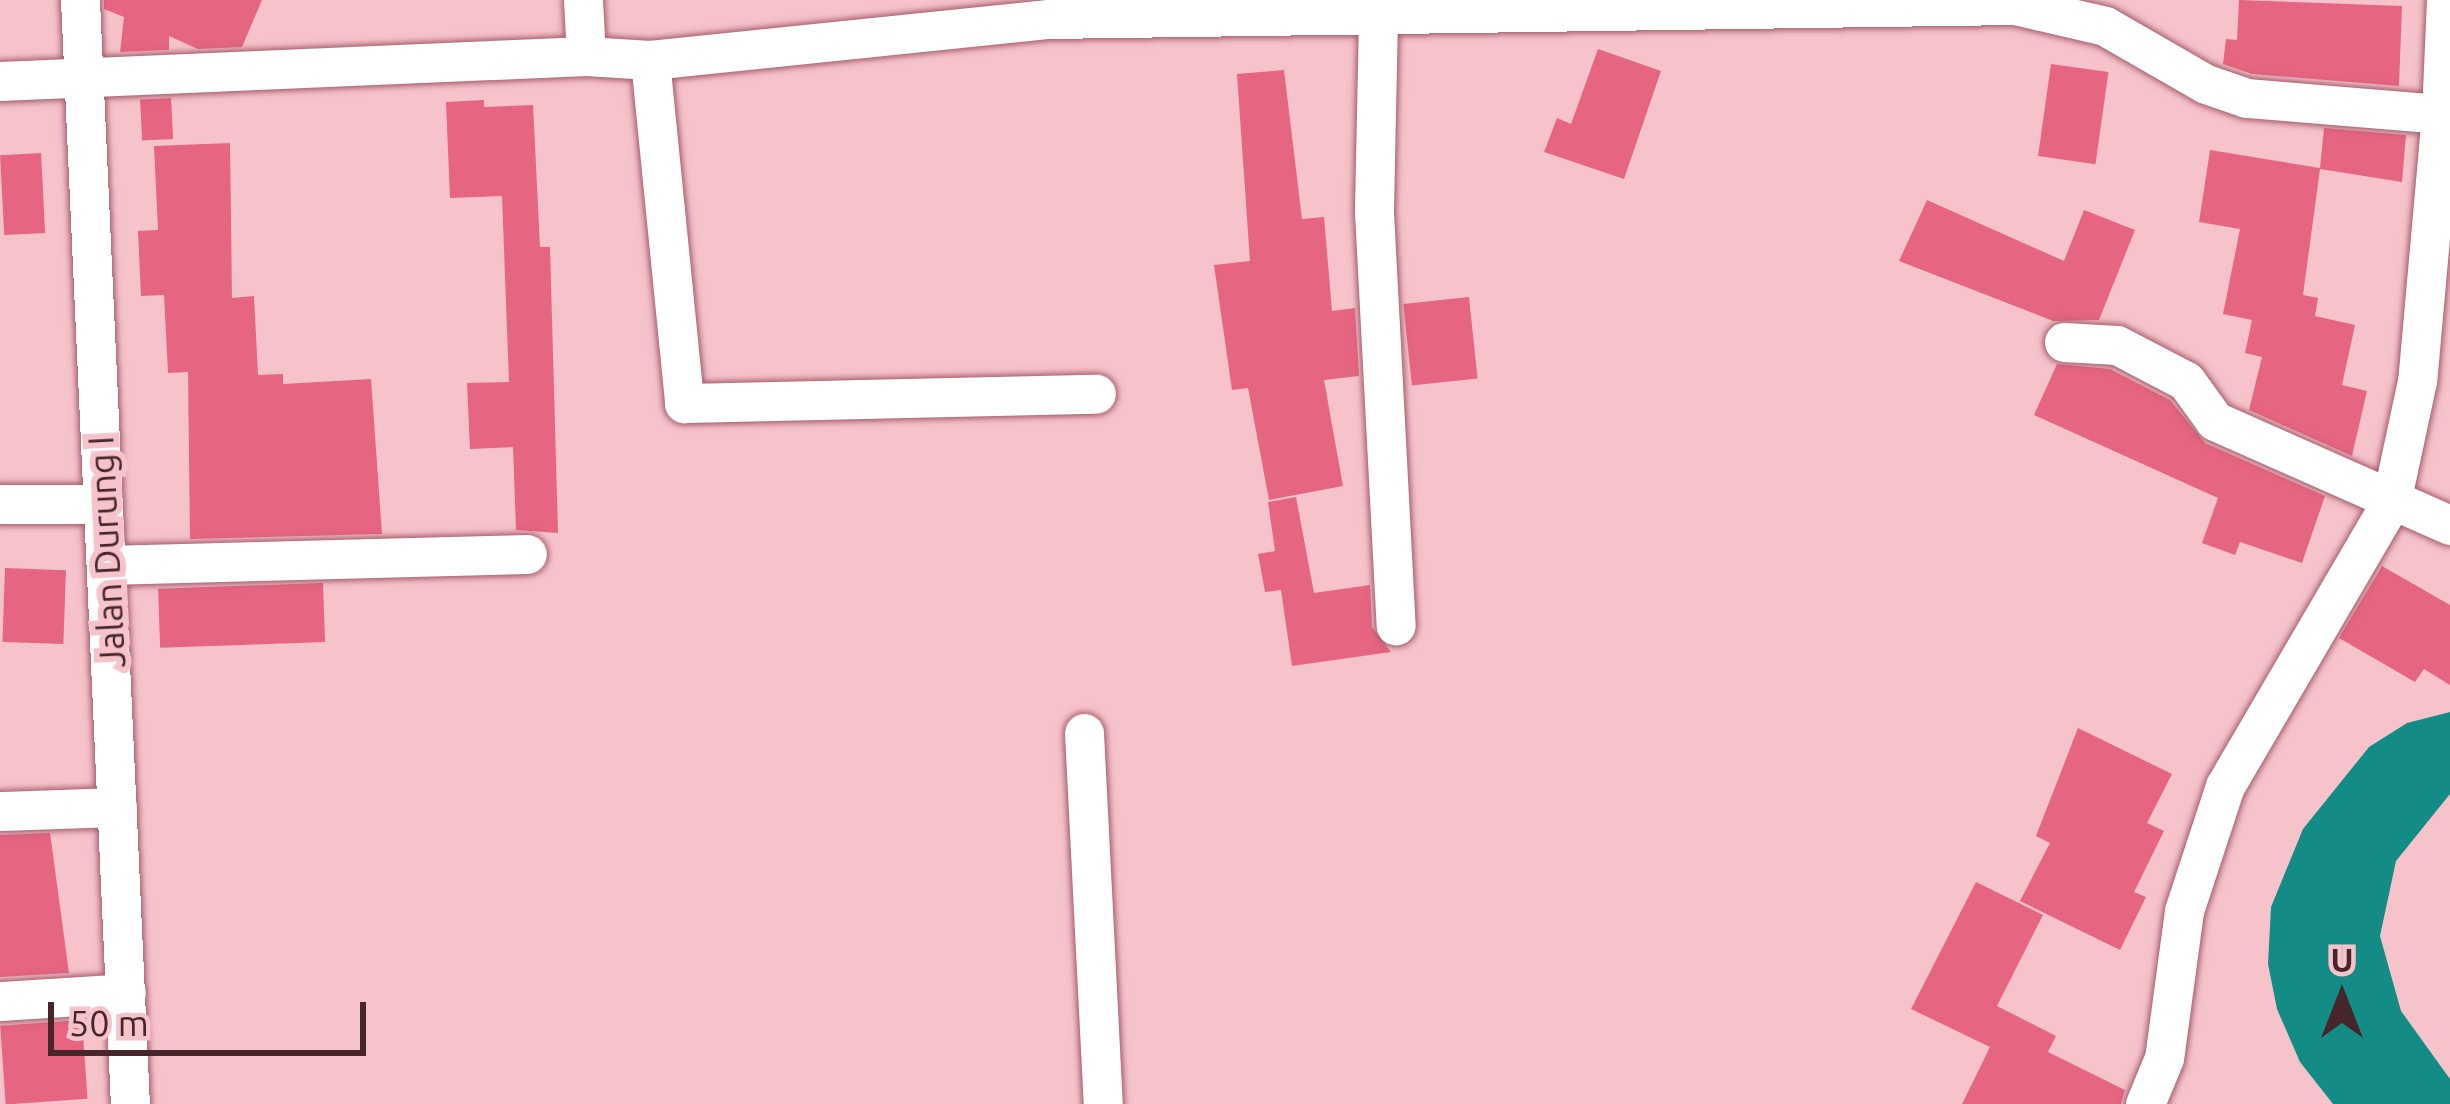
<!DOCTYPE html>
<style>
body{margin:0}
#map{position:relative;width:2450px;height:1104px;overflow:hidden;background:#f6c3cb;font-family:Ubuntu,sans-serif}
div>[style]{position:absolute}
.water>*{inset:0;background:#138c85}
.building>*{inset:0;background:#e66581;transform-origin:0 0}
.roads{filter:drop-shadow(0 0 3px #a65c69) drop-shadow(0 0 3px #a65c69)}
.minor>*{height:39px;margin:-19.5px;padding:0 19.5px;transform-origin:19.5px;border-radius:19.5px;background:#fff}
span{translate:-50% -50%;white-space:nowrap;text-align:center;line-height:1.15;-webkit-text-stroke:12px #f6c3cb;paint-order:stroke}
.street-label{font-size:36px;color:#46262b}
.north{position:absolute;left:2282px;top:936px;width:120px;height:120px;-webkit-text-stroke:9px #f6c3cb;paint-order:stroke;rotate:0deg;font-size:33px;font-weight:700;line-height:48px;text-align:center;color:#46262b}
.north::after{content:'';display:block;margin:auto;width:42px;height:54px;background:#46262b;clip-path:polygon(50% 0,100% 100%,50% 72%,0 100%)}
.scale{position:absolute;left:48px;top:1002px;width:318px;height:54px;box-sizing:border-box;border:6px solid #46262b;border-top:0;padding-left:15px;font-size:36px;line-height:42px;white-space:nowrap;color:#46262b;-webkit-text-stroke:9px #f6c3cb;paint-order:stroke}
</style>
<div id="map">
<div class="water">
<i style="clip-path:polygon(2450px 712px,2450px 794px,2396px 861px,2380px 936px,2401px 1011px,2450px 1079px,2450px 1104px,2333px 1104px,2300px 1062px,2277px 1009px,2268px 964px,2271px 907px,2303px 829px,2369px 747px,2407px 723px)"></i>
</div>
<div class="building">
<i style="clip-path:polygon(104px 0,262px 0,242px 47px,198px 49px,169px 36px,169px 50px,120px 52px,124px 17px,104px 9px)"></i>
<i style="clip-path:polygon(2239px 0,2402px 6px,2399px 86px,2252px 74px,2223px 64px,2226px 39px,2237px 40px)"></i>
<i style="clip-path:polygon(1598px 49px,1661px 71px,1624px 179px,1544px 152px,1557px 118px,1571px 124px)"></i>
<i style="left:2051px;top:64px;width:58px;height:93px;rotate:8deg"></i>
<i style="clip-path:polygon(1284px 70px,1302px 219px,1324px 217px,1332px 311px,1355px 308px,1359px 376px,1324px 380px,1343px 486px,1269px 500px,1248px 388px,1232px 390px,1214px 265px,1250px 261px,1237px 74px)"></i>
<i style="left:171px;top:98px;width:41px;height:31px;rotate:87deg"></i>
<i style="clip-path:polygon(484px 100px,484px 107px,533px 105px,540px 247px,550px 247px,558px 533px,516px 530px,513px 447px,470px 449px,467px 383px,509px 382px,502px 196px,450px 198px,446px 102px)"></i>
<i style="clip-path:polygon(2324px 128px,2406px 135px,2402px 182px,2320px 169px,2303px 295px,2318px 298px,2315px 316px,2355px 325px,2342px 385px,2367px 391px,2352px 456px,2249px 410px,2262px 357px,2245px 353px,2252px 320px,2223px 314px,2240px 229px,2199px 222px,2210px 150px,2320px 168px)"></i>
<i style="clip-path:polygon(230px 143px,232px 298px,254px 296px,258px 375px,283px 374px,283px 384px,371px 379px,382px 534px,190px 539px,188px 372px,168px 373px,164px 295px,141px 296px,138px 231px,158px 230px,154px 146px)"></i>
<i style="left:41px;top:153px;width:80px;height:41px;rotate:87deg"></i>
<i style="clip-path:polygon(1927px 200px,2064px 261px,2084px 210px,2135px 230px,2099px 320px,2053px 321px,1899px 261px)"></i>
<i style="left:1469px;top:297px;width:82px;height:66px;rotate:84deg"></i>
<i style="clip-path:polygon(2057px 364px,2110px 369px,2170px 400px,2205px 443px,2325px 496px,2302px 563px,2240px 542px,2235px 555px,2202px 543px,2218px 498px,2034px 415px)"></i>
<i style="clip-path:polygon(1296px 497px,1314px 593px,1370px 585px,1372px 627px,1391px 652px,1292px 666px,1281px 590px,1265px 592px,1258px 554px,1275px 551px,1268px 502px)"></i>
<i style="clip-path:polygon(2382px 566px,2450px 605px,2450px 685px,2424px 669px,2415px 682px,2339px 638px)"></i>
<i style="left:5px;top:568px;width:61px;height:74px;rotate:2deg"></i>
<i style="left:323px;top:583px;width:59px;height:165px;rotate:88deg"></i>
<i style="clip-path:polygon(2078px 728px,2172px 774px,2147px 823px,2164px 831px,2134px 892px,2146px 897px,2120px 950px,2020px 901px,2050px 843px,2036px 836px)"></i>
<i style="clip-path:polygon(50px 833px,69px 973px,0 977px,0 835px)"></i>
<i style="clip-path:polygon(1976px 882px,2043px 915px,1997px 1006px,2056px 1036px,2048px 1052px,2125px 1090px,2121px 1104px,1962px 1104px,1990px 1047px,1911px 1009px)"></i>
<i style="left:82px;top:1020px;width:79px;height:82px;rotate:86deg"></i>
</div>
<div class="roads">
<div class="minor">
<i style="left:80px;top:0;width:1105px;rotate:87.41deg"></i>
<i style="left:583px;top:0;width:56px;rotate:86.9deg"></i>
<i style="left:1378px;top:18px;width:194px;rotate:91.2deg"></i>
<i style="left:1374px;top:212px;width:414px;rotate:87deg"></i>
<i style="left:650px;top:60px;width:345px;rotate:84.3deg"></i>
<i style="left:684px;top:403px;width:412px;rotate:-1.3deg"></i>
<i style="left:0;top:81px;width:587px;rotate:-2.44deg"></i>
<i style="left:586px;top:56px;width:64px;rotate:3.6deg"></i>
<i style="left:650px;top:60px;width:401px;rotate:-5.9deg"></i>
<i style="left:1049px;top:19px;width:966px;rotate:-0.83deg"></i>
<i style="left:2015px;top:5px;width:92px;rotate:13.1deg"></i>
<i style="left:2105px;top:26px;width:116px;rotate:29.9deg"></i>
<i style="left:2206px;top:84px;width:43px;rotate:18.9deg"></i>
<i style="left:2247px;top:98px;width:195px;rotate:4.7deg"></i>
<i style="left:2441px;top:114px;width:268px;rotate:95.1deg"></i>
<i style="left:2417px;top:381px;width:124px;rotate:102.1deg"></i>
<i style="left:2391px;top:502px;width:329px;rotate:120.3deg"></i>
<i style="left:2225px;top:786px;width:132px;rotate:108.2deg"></i>
<i style="left:2184px;top:911px;width:148px;rotate:97.7deg"></i>
<i style="left:2164px;top:1058px;width:50px;rotate:112.4deg"></i>
<i style="left:2441px;top:114px;width:114px;rotate:-87.5deg"></i>
<i style="left:2064px;top:342px;width:53px;rotate:3.2deg"></i>
<i style="left:2117px;top:345px;width:78px;rotate:27.6deg"></i>
<i style="left:2186px;top:381px;width:49px;rotate:54.1deg"></i>
<i style="left:2215px;top:421px;width:257px;rotate:23.9deg"></i>
<i style="left:0;top:504px;width:103px"></i>
<i style="left:106px;top:565px;width:421px;rotate:-1.5deg"></i>
<i style="left:1084px;top:733px;width:371px;rotate:87.1deg"></i>
<i style="left:0;top:811px;width:117px;rotate:-2deg"></i>
<i style="left:0;top:1001px;width:126px;rotate:-3.6deg"></i>
</div>
</div>
<div class="street-label">
<span style="left:106px;top:552px;rotate:-93deg">Jalan Durung I</span>
</div>
<div class="north">U</div>
<div class="scale">50 m</div>
</div>
